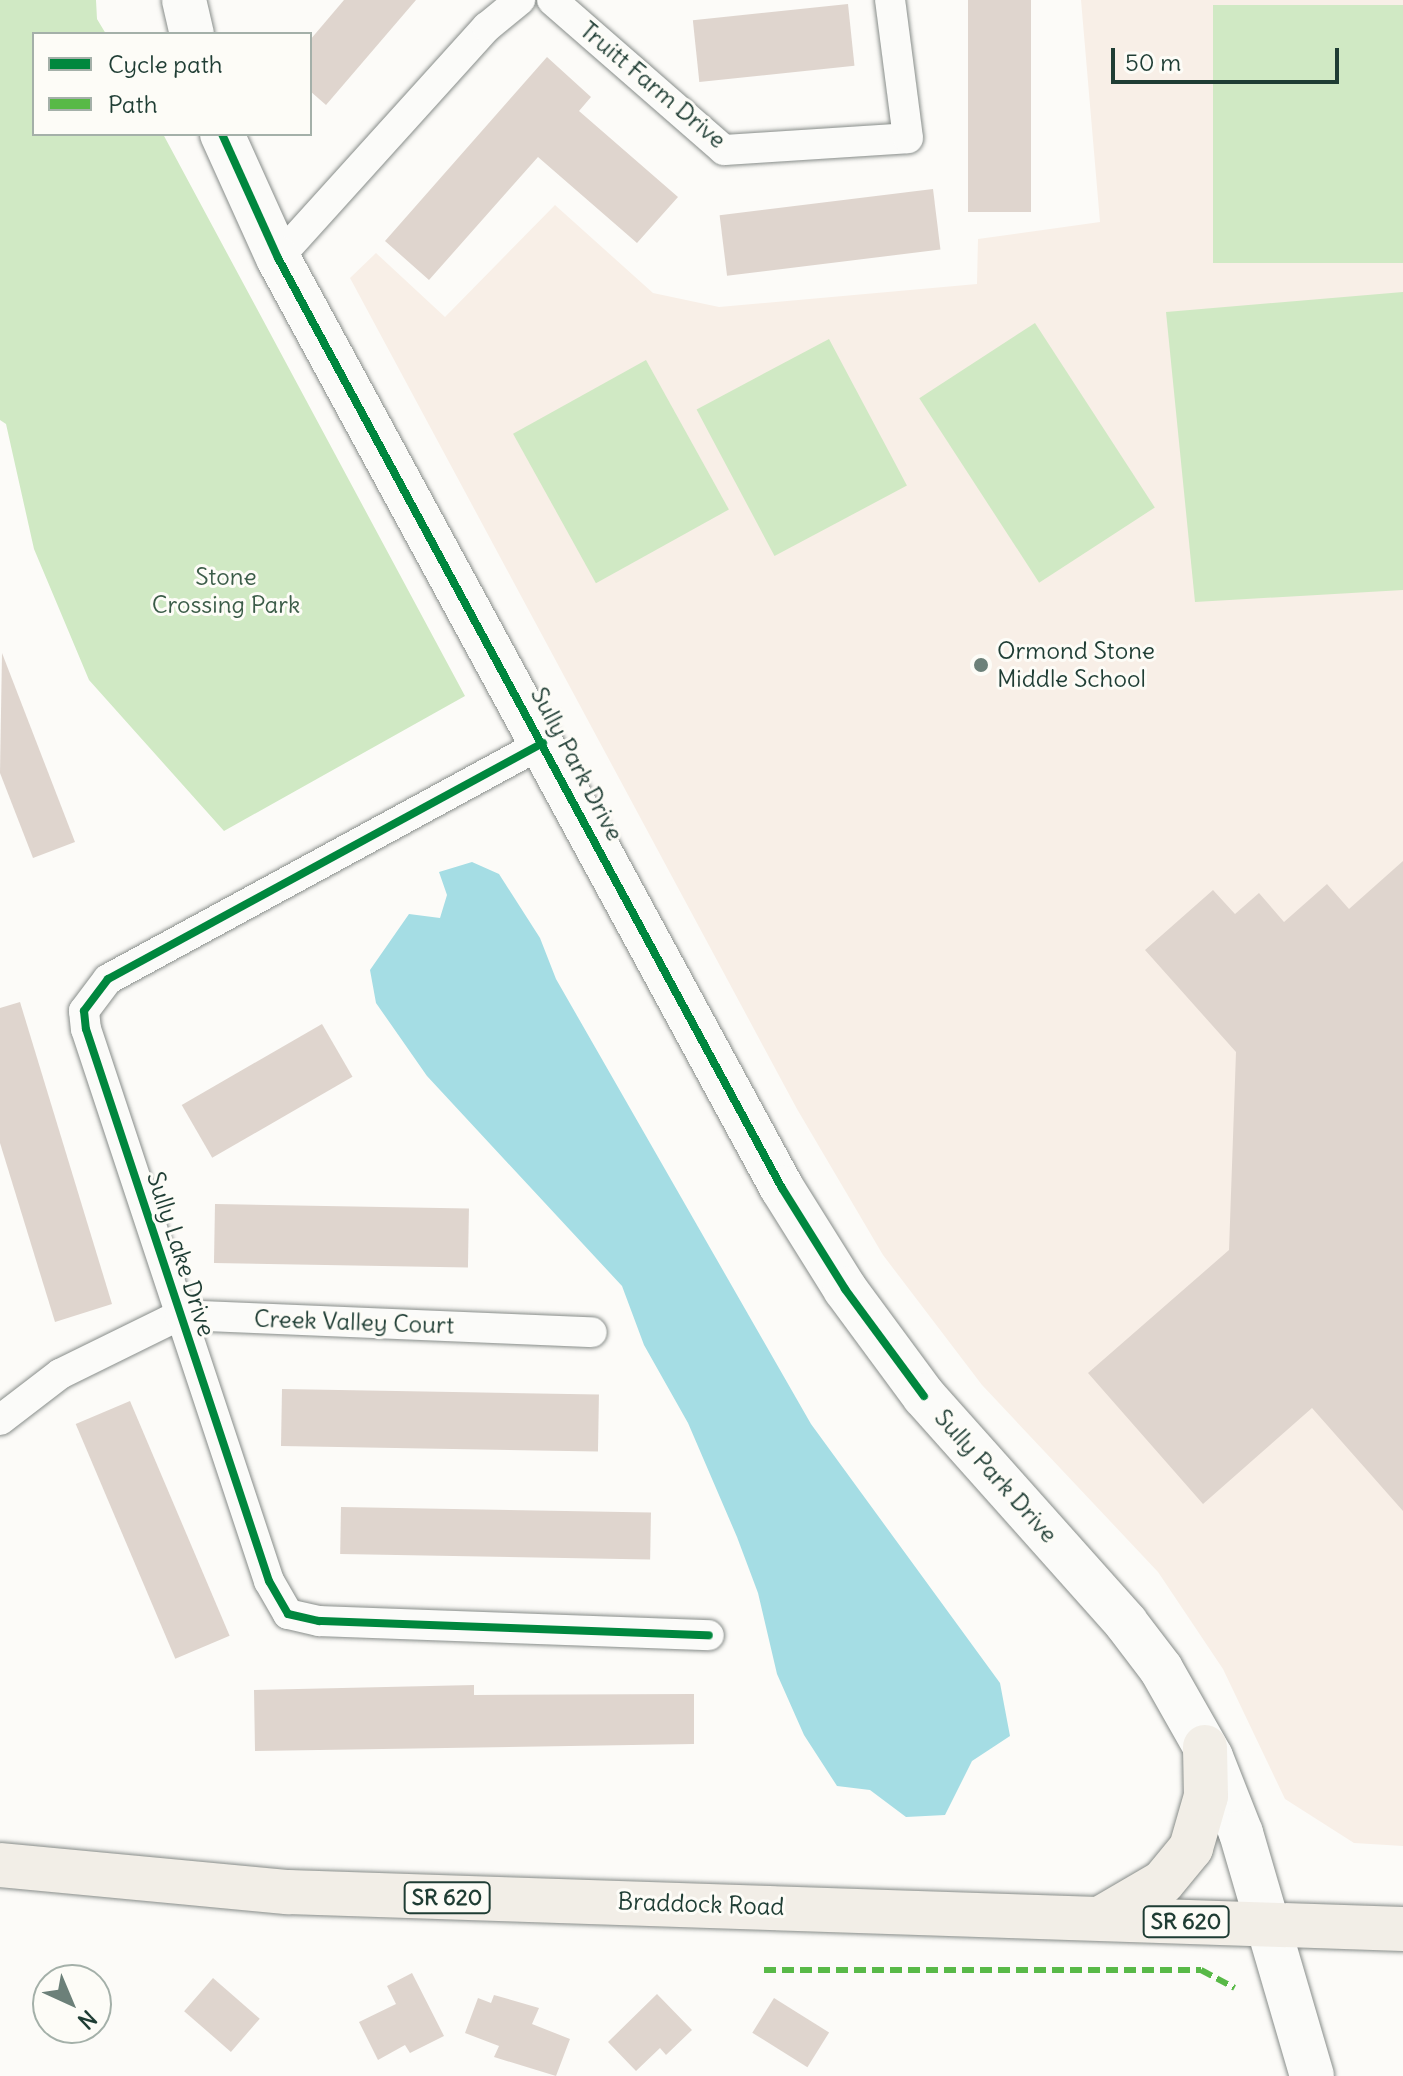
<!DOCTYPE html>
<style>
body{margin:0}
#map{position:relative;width:1403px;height:2076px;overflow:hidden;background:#fcfbf8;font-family:Delius,sans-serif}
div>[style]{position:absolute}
.built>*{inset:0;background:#f8efe7}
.green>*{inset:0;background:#d0e9c4;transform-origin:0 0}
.water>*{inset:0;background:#a5dde4}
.building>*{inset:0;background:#dfd5ce;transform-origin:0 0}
.roads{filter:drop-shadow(0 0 2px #888d8a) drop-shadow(0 0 2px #888d8a)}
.street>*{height:30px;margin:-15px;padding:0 15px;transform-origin:15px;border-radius:15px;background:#fbfbf9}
.secondary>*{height:44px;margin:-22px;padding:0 22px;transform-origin:22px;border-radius:22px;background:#fbfbf9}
.primary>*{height:44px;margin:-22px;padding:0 22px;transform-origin:22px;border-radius:22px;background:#f2eee7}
.quiet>*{height:6px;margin-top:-3px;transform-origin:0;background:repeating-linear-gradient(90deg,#58b947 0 12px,transparent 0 18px)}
.cycleway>*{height:8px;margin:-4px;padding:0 4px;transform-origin:4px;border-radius:4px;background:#00873e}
.dots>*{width:22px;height:22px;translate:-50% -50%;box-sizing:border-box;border:4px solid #fdfcf7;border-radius:50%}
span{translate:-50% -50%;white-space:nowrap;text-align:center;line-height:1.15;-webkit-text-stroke:6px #fdfcf7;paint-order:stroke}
.shield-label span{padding:2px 6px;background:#fdfcf7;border:2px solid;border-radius:6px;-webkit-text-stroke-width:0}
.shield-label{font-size:22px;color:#1f3d34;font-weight:700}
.street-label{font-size:24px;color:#1f3d34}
.park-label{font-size:24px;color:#3b5c48}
.poi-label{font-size:24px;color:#1f3d34}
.left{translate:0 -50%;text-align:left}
.legend{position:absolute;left:32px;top:32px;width:280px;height:104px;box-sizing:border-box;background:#fdfcf7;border:2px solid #a4b0a9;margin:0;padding:10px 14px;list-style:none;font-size:24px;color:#1f3d34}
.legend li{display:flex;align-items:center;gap:16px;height:40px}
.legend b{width:40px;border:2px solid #a4b0a9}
.north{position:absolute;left:32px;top:1964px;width:80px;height:80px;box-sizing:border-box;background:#fdfcf7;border:2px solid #a4b0a9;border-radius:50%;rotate:136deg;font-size:22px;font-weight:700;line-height:32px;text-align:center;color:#1f3d34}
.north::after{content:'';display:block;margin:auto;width:28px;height:36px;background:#6c8079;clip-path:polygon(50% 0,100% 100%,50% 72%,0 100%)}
.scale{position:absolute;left:1111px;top:48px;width:228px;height:36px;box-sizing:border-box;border:4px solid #1f3d34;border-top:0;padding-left:10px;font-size:24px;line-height:28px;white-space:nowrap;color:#1f3d34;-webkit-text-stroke:6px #fdfcf7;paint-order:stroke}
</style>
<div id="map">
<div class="built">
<i style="clip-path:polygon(1081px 0,1403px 0,1403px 1846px,1354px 1843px,1285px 1799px,1223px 1669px,1158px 1572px,982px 1385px,883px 1255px,797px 1109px,350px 278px,376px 253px,445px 317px,555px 205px,653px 293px,719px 307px,977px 284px,978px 239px,1100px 222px)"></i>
</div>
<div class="green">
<i style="clip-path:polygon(0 0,96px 0,97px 19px,106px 34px,34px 34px,34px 134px,163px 134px,465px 696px,224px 831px,89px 680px,34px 549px,6px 424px,0 420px)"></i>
<i style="left:1403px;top:5px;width:258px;height:190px;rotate:90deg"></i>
<i style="clip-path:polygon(1403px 292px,1403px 590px,1195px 602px,1166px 312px)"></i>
<i style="left:1035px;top:323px;width:220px;height:138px;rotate:57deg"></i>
<i style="left:829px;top:339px;width:166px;height:150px;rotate:62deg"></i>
<i style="left:646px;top:360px;width:171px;height:152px;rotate:61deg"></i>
</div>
<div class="water">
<i style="clip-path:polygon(472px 862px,499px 874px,540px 938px,556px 979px,811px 1424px,1000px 1683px,1010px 1736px,972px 1761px,945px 1815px,906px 1817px,870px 1790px,837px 1786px,804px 1735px,777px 1674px,758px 1593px,737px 1537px,688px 1423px,644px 1345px,622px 1286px,427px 1076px,376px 1003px,370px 970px,409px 914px,440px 918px,447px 895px,439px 872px)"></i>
</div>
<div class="building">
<i style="clip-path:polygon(344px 0,416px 0,326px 105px,310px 91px,310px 40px)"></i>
<i style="left:968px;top:0;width:63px;height:212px"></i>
<i style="left:848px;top:4px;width:62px;height:156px;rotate:84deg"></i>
<i style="clip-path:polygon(547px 57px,591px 97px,579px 111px,678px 197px,637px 243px,538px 157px,429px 280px,385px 241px)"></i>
<i style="left:933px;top:189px;width:61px;height:215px;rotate:83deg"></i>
<i style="clip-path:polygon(2px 653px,75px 842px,33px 858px,0 773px)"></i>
<i style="clip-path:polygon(1403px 861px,1403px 1511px,1312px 1408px,1203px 1504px,1088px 1373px,1229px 1250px,1236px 1052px,1145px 950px,1213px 890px,1235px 914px,1259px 893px,1284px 922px,1327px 884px,1349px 909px)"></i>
<i style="clip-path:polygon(20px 1002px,112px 1304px,55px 1322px,0 1143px,0 1008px)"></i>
<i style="left:322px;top:1024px;width:61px;height:162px;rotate:60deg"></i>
<i style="left:215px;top:1204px;width:254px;height:59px;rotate:1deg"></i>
<i style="left:282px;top:1389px;width:317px;height:57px;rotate:1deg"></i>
<i style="left:130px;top:1401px;width:255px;height:59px;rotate:67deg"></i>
<i style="left:341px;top:1507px;width:310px;height:47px;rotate:1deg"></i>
<i style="clip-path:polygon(474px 1685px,474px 1695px,694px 1694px,694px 1744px,255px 1751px,254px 1690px)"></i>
<i style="clip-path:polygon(412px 1973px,444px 2036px,410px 2053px,405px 2045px,378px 2060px,359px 2022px,396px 2004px,387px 1986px)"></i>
<i style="left:213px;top:1978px;width:62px;height:44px;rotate:41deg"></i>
<i style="clip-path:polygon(657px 1994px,692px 2030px,666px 2055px,660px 2048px,636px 2071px,608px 2042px)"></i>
<i style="clip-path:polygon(494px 1995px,539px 2008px,532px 2024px,570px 2039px,556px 2076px,494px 2057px,499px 2046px,465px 2033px,478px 1998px,491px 2003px)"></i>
<i style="left:774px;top:1998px;width:65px;height:41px;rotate:32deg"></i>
</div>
<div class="roads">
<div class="street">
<i style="left:552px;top:0;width:228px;rotate:41.1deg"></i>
<i style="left:724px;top:150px;width:184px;rotate:-3.7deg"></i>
<i style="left:908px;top:138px;width:139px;rotate:-97.4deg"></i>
<i style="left:278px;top:258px;width:312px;rotate:-47.9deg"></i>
<i style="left:487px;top:27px;width:43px;rotate:-39.3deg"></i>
<i style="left:543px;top:743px;width:495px;rotate:151.5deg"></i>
<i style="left:108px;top:979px;width:40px;rotate:127deg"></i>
<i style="left:84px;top:1011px;width:18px;rotate:84deg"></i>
<i style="left:86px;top:1029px;width:582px;rotate:71.66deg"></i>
<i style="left:269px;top:1581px;width:38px;rotate:60deg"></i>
<i style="left:288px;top:1614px;width:32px;rotate:13deg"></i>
<i style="left:319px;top:1621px;width:390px;rotate:2.1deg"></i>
<i style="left:0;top:1420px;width:76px;rotate:-37.5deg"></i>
<i style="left:60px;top:1374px;width:134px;rotate:-26.2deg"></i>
<i style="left:180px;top:1315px;width:412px;rotate:2.4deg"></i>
</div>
<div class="secondary">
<i style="left:184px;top:0;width:35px;rotate:77deg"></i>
<i style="left:222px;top:134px;width:136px;rotate:65.7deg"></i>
<i style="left:278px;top:258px;width:1058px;rotate:61.55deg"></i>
<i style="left:782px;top:1188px;width:119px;rotate:58deg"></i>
<i style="left:845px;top:1289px;width:133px;rotate:53.6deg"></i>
<i style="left:924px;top:1396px;width:304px;rotate:48.3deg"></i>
<i style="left:1126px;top:1623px;width:58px;rotate:52.7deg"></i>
<i style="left:1161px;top:1669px;width:101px;rotate:60.4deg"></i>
<i style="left:1211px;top:1757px;width:82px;rotate:68.5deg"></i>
<i style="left:1241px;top:1833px;width:253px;rotate:73.7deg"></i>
</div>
<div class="primary">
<i style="left:0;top:1865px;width:289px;rotate:5.4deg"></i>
<i style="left:288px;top:1892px;width:1116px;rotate:1.9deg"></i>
<i style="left:1103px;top:1917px;width:69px;rotate:-30.3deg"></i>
<i style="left:1163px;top:1882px;width:44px;rotate:-50.5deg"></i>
<i style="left:1191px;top:1848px;width:54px;rotate:-73.9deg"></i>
<i style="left:1206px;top:1796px;width:49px;rotate:-91.2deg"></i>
</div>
</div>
<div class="quiet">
<i style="left:764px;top:1970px;width:437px"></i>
<i style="left:1201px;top:1970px;width:38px;rotate:28deg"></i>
</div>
<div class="cycleway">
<i style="left:222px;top:134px;width:136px;rotate:65.7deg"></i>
<i style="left:278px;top:258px;width:1058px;rotate:61.55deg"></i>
<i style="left:782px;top:1188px;width:119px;rotate:58deg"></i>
<i style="left:845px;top:1289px;width:133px;rotate:53.6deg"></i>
<i style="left:543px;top:743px;width:495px;rotate:151.5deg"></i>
<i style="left:108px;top:979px;width:40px;rotate:127deg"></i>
<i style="left:84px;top:1011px;width:18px;rotate:84deg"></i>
<i style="left:86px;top:1029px;width:582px;rotate:71.66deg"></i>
<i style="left:269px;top:1581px;width:38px;rotate:60deg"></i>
<i style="left:288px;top:1614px;width:32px;rotate:13deg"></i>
<i style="left:319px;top:1621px;width:390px;rotate:2.1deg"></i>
</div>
<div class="dots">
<i style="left:981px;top:665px;background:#6c8079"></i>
</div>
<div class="shield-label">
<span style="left:447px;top:1898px">SR 620</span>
<span style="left:1186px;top:1922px">SR 620</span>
</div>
<div class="street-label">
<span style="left:653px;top:85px;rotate:40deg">Truitt Farm Drive</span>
<span style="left:577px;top:764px;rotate:62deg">Sully Park Drive</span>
<span style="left:181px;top:1254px;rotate:72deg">Sully Lake Drive</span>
<span style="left:354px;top:1322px;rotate:2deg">Creek Valley Court</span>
<span style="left:996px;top:1476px;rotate:48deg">Sully Park Drive</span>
<span style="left:701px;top:1904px;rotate:2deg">Braddock Road</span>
</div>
<div class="park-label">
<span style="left:226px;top:591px">Stone<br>Crossing Park</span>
</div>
<div class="poi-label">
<span class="left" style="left:997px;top:665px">Ormond Stone<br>Middle School</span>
</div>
<ul class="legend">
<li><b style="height:10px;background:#00873e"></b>Cycle path</li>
<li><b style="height:10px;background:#58b947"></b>Path</li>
</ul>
<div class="north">N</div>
<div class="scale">50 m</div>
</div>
